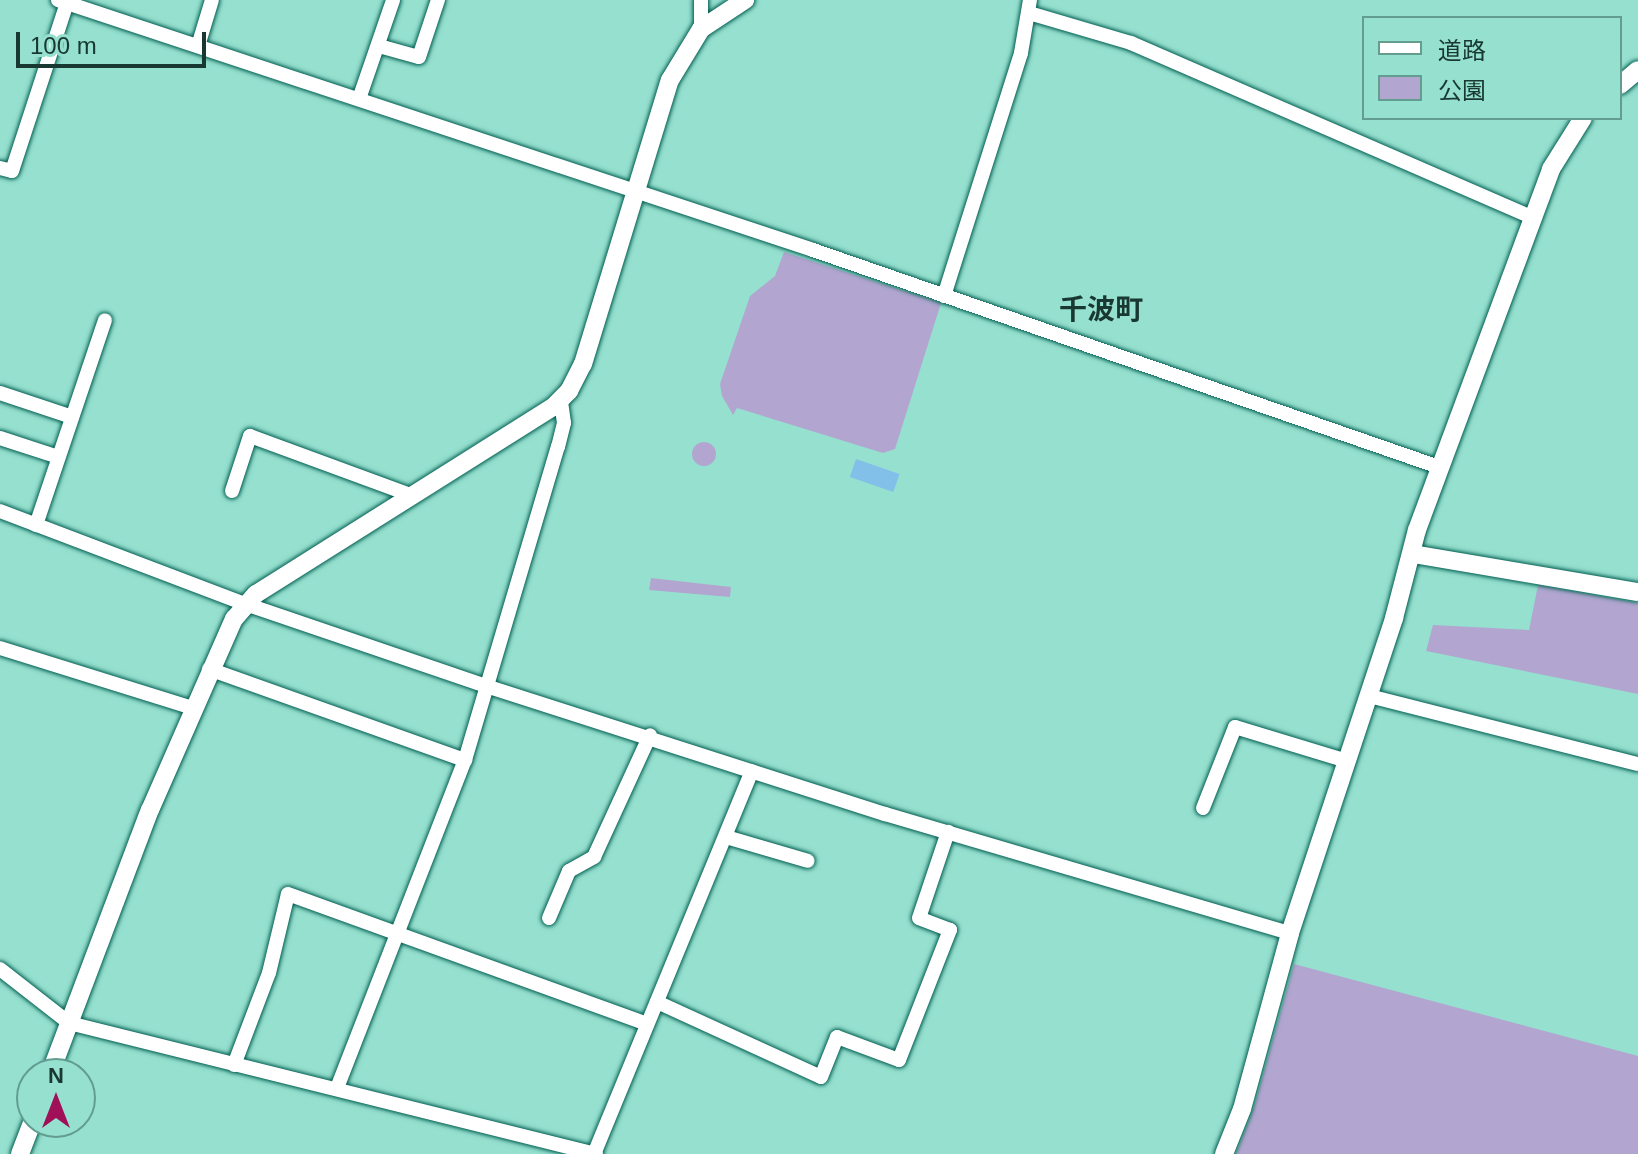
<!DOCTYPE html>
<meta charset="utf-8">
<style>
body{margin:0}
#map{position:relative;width:1638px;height:1154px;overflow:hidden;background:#95e0cf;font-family:Arial,"Noto Sans JP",sans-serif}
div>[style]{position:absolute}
.green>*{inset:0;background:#b2a6d0}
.round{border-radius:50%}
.water>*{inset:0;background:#82c0e9;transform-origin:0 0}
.roads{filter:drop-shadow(0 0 2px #005e51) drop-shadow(0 0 2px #005e51)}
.minor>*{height:14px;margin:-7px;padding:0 7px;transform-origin:7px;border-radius:7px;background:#fff}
.tertiary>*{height:18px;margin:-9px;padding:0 9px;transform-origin:9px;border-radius:9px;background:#fff}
span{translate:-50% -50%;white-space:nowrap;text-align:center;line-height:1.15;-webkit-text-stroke:6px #95e0cf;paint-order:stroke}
.quarter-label{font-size:28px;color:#183831;font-weight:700}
.legend{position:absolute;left:1362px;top:16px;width:260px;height:104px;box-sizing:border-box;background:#95e0cf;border:2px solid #639d90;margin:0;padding:10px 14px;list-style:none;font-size:24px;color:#183831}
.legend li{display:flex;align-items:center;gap:16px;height:40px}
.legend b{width:40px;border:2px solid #639d90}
.north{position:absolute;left:16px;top:1058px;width:80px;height:80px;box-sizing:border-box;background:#95e0cf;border:2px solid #639d90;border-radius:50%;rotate:0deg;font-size:22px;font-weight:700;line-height:32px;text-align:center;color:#183831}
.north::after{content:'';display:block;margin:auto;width:28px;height:36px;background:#a01058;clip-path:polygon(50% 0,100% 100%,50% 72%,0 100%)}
.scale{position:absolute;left:16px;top:32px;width:190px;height:36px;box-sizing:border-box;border:4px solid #183831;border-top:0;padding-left:10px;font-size:24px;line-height:28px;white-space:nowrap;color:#183831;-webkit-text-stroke:6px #95e0cf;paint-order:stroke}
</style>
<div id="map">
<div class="green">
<i style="clip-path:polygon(784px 252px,941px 303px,895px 449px,883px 453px,737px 408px,733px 415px,722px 396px,720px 384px,750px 296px,775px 276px)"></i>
<i class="round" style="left:692px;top:442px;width:24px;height:24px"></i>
<i style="clip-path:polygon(651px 578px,731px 587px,730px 597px,649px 590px)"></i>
<i style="clip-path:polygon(1538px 585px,1638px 603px,1638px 694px,1426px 651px,1433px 625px,1529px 630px)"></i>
<i style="clip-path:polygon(1294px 964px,1638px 1056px,1638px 1154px,1236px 1154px,1254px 1107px)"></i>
</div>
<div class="water">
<i style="left:856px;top:459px;width:46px;height:19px;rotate:19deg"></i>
</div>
<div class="roads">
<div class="minor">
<i style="left:58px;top:0;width:795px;rotate:18.32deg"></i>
<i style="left:813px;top:250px;width:663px;rotate:19.12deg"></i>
<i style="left:701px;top:0;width:29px;rotate:90deg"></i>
<i style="left:1029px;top:13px;width:106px;rotate:16.4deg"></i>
<i style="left:1131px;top:43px;width:438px;rotate:23.5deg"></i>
<i style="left:198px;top:46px;width:48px;rotate:-73.1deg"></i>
<i style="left:379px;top:46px;width:41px;rotate:15.4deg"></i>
<i style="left:419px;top:57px;width:60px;rotate:-71.6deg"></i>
<i style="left:359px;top:99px;width:105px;rotate:-71deg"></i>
<i style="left:0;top:168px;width:12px;rotate:14deg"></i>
<i style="left:12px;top:171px;width:177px;rotate:-71.9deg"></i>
<i style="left:944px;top:296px;width:255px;rotate:-72.4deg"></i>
<i style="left:1021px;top:53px;width:54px;rotate:-80.4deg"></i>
<i style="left:0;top:393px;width:76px;rotate:18.4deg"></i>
<i style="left:0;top:438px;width:61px;rotate:18.1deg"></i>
<i style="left:232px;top:491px;width:58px;rotate:-71.9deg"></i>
<i style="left:250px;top:436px;width:171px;rotate:20.2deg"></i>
<i style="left:0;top:511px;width:262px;rotate:20.8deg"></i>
<i style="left:245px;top:604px;width:255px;rotate:18.8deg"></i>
<i style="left:486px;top:686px;width:419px;rotate:17.8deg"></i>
<i style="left:885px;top:814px;width:422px;rotate:16.4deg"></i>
<i style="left:36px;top:525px;width:216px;rotate:-71.4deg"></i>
<i style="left:0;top:648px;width:202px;rotate:17.3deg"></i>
<i style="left:209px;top:669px;width:272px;rotate:19.6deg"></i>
<i style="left:1369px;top:696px;width:277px;rotate:14.2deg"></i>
<i style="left:1203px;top:808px;width:87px;rotate:-68.4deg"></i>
<i style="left:1235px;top:727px;width:117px;rotate:16.9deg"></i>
<i style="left:726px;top:837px;width:85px;rotate:16.3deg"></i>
<i style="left:549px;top:918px;width:51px;rotate:-66.9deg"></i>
<i style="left:569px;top:871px;width:29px;rotate:-29deg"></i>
<i style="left:594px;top:857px;width:134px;rotate:-65.3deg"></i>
<i style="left:0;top:969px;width:88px;rotate:38deg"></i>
<i style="left:69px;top:1023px;width:543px;rotate:13.96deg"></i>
<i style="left:657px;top:1002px;width:180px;rotate:24.6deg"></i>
<i style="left:821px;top:1077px;width:43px;rotate:-68.2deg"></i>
<i style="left:837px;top:1037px;width:66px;rotate:20.4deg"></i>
<i style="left:899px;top:1060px;width:140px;rotate:-68.6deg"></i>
<i style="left:950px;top:930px;width:33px;rotate:-159deg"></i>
<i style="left:919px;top:918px;width:91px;rotate:-71.4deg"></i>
<i style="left:234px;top:1065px;width:98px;rotate:-69.2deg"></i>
<i style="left:269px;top:973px;width:81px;rotate:-76.5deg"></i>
<i style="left:288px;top:894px;width:382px;rotate:19.9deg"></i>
<i style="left:337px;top:1088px;width:352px;rotate:-68.7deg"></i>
<i style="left:465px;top:760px;width:327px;rotate:-73.5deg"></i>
<i style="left:558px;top:447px;width:25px;rotate:-76deg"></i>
<i style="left:564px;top:423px;width:22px;rotate:-98deg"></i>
<i style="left:594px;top:1154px;width:414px;rotate:-67.6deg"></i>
</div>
<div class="tertiary">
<i style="left:1620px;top:85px;width:23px;rotate:-40deg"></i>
<i style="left:1413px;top:554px;width:228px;rotate:9.6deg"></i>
<i style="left:50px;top:1074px;width:282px;rotate:-69.3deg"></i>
<i style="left:150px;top:810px;width:209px;rotate:-66.3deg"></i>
<i style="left:234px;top:619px;width:33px;rotate:-49deg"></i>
<i style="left:256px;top:594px;width:351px;rotate:-32.2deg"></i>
<i style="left:553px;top:407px;width:23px;rotate:-45deg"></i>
<i style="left:569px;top:391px;width:30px;rotate:-63deg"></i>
<i style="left:583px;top:364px;width:297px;rotate:-73deg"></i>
<i style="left:670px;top:80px;width:60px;rotate:-58.7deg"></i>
<i style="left:701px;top:29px;width:53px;rotate:-33.4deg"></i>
<i style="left:20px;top:1154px;width:34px;rotate:-69deg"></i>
<i style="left:1224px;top:1154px;width:48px;rotate:-68.2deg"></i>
<i style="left:1242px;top:1109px;width:182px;rotate:-74.7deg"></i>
<i style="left:1290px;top:933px;width:332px;rotate:-71.7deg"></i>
<i style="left:1394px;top:618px;width:91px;rotate:-75.4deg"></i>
<i style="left:1417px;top:530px;width:385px;rotate:-69.6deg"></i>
<i style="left:1551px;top:169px;width:60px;rotate:-57.9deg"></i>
</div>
</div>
<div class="quarter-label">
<span style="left:1101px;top:310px">千波町</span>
</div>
<ul class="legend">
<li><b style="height:10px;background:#fff"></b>道路</li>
<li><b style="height:22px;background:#b2a6d0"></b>公園</li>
</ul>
<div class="north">N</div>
<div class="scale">100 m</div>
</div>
